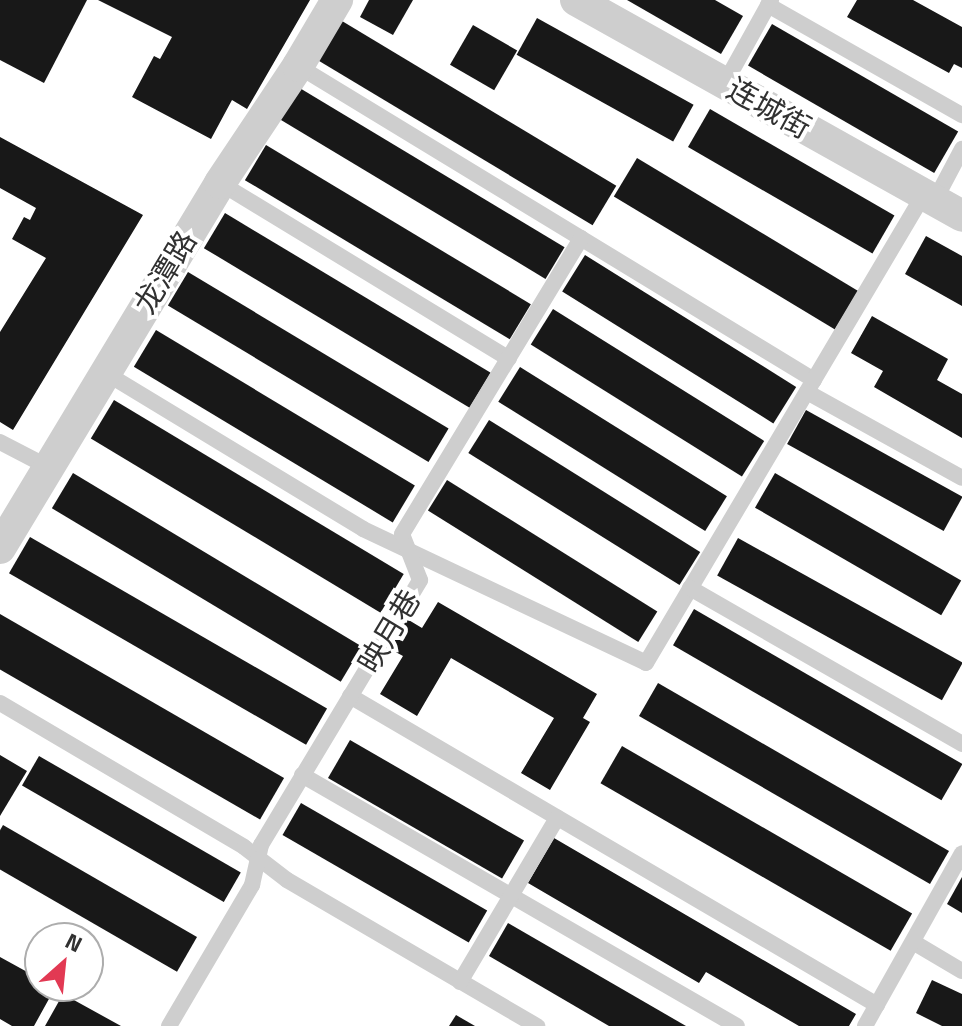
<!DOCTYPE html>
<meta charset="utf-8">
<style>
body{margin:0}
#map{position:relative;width:962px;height:1026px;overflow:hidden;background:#fff;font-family:"Titillium Web","Noto Sans SC",sans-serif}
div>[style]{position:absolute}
.building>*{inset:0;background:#181818;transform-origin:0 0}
.lane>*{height:16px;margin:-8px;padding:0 8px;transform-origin:8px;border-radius:8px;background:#cecece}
.street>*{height:32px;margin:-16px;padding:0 16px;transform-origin:16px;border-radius:16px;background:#cecece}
span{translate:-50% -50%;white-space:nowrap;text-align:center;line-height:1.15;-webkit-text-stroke:8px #fff;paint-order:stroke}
.street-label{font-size:30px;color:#313131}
.north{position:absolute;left:24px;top:922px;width:80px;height:80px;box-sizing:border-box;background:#fff;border:2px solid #adadad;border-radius:50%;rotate:27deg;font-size:22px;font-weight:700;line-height:32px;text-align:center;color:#313131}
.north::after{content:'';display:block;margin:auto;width:28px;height:36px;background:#e23953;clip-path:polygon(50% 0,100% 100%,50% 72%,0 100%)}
</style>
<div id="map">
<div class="building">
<i style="clip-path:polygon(0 0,87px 0,44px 83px,0 60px)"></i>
<i style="clip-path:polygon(98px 0,310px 0,247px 109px,232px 100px,211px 139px,132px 97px,154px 56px,160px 59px,172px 37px)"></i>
<i style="clip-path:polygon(369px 0,413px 0,393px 35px,360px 17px)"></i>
<i style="clip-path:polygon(627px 0,715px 0,743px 16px,721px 54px)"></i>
<i style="clip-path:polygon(857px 0,913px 0,962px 27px,962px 68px,954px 64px,949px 73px,847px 17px)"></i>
<i style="left:537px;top:18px;width:179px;height:42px;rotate:29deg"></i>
<i style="left:342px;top:21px;width:320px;height:46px;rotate:31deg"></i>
<i style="left:772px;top:24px;width:215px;height:48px;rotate:30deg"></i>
<i style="left:473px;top:25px;width:51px;height:46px;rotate:30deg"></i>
<i style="left:298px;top:87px;width:311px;height:37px;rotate:31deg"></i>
<i style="left:710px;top:109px;width:213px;height:44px;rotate:30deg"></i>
<i style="clip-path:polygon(0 137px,143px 215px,13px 430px,0 422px,0 332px,46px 258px,12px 239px,24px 217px,30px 220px,36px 208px,0 188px)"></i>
<i style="left:266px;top:145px;width:309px;height:41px;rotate:31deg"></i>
<i style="left:637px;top:158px;width:258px;height:45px;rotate:31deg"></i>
<i style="left:225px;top:213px;width:310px;height:41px;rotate:31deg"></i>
<i style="clip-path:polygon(926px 236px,962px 256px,962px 306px,905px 274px)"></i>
<i style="left:585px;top:255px;width:249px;height:43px;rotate:32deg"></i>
<i style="left:188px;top:272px;width:304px;height:39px;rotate:31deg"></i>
<i style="left:553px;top:309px;width:249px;height:42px;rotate:32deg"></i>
<i style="clip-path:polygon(872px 316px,948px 359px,937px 380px,962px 394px,962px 438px,874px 387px,883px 371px,851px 353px)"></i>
<i style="left:156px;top:330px;width:302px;height:43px;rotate:31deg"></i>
<i style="left:520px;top:367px;width:244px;height:41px;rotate:32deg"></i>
<i style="left:114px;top:400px;width:338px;height:45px;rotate:31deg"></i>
<i style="left:806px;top:410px;width:179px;height:39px;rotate:29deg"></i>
<i style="left:489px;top:420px;width:249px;height:39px;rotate:32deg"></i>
<i style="left:73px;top:473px;width:337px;height:41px;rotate:31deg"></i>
<i style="left:775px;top:473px;width:215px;height:40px;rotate:30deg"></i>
<i style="left:447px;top:480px;width:248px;height:36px;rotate:32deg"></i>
<i style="left:30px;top:537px;width:343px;height:42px;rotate:30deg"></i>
<i style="left:738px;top:538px;width:257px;height:43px;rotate:29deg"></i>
<i style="clip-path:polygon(438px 602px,597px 694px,583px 718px,590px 722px,550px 790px,521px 773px,554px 718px,451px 658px,417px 716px,380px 694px,403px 656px,390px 649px,407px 619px,422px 628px)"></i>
<i style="left:694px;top:609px;width:310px;height:42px;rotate:30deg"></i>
<i style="left:0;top:614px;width:328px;height:48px;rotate:30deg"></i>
<i style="left:658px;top:683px;width:336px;height:38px;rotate:30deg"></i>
<i style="left:350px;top:740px;width:201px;height:44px;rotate:30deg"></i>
<i style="left:622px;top:746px;width:335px;height:43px;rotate:30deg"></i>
<i style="clip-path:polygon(0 755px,27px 771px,0 816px)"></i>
<i style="left:39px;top:756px;width:233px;height:34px;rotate:30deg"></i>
<i style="left:301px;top:803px;width:215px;height:37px;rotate:30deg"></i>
<i style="left:3px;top:825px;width:224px;height:40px;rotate:30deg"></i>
<i style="clip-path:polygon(554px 838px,856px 1014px,849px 1026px,799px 1026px,706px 972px,699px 983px,528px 883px)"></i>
<i style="clip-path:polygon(962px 877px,962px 913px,947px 904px)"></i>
<i style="clip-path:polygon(508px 923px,686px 1026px,609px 1026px,489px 956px)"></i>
<i style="clip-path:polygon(0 957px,40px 979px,40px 986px,55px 988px,34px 1026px,12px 1026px,0 1019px)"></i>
<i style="clip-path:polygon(932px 980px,962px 994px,962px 1026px,942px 1026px,916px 1013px)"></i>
<i style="clip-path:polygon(63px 994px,121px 1026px,45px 1026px)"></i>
<i style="clip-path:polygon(456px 1015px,475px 1026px,449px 1026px)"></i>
</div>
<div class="lane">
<i style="left:768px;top:5px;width:223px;rotate:29.6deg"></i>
<i style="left:298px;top:66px;width:604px;rotate:31.32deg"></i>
<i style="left:725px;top:83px;width:95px;rotate:-61deg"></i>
<i style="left:220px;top:183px;width:338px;rotate:31.3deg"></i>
<i style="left:935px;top:200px;width:58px;rotate:-62.1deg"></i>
<i style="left:104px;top:372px;width:303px;rotate:31.2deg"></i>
<i style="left:363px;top:529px;width:313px;rotate:25.3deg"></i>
<i style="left:646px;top:663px;width:545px;rotate:-59.34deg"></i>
<i style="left:807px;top:392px;width:177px;rotate:29deg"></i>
<i style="left:0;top:442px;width:54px;rotate:27.5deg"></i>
<i style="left:690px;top:588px;width:314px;rotate:29.8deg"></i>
<i style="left:350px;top:696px;width:611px;rotate:30.38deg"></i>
<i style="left:0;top:703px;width:283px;rotate:30.5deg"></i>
<i style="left:244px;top:847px;width:54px;rotate:37.5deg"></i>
<i style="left:287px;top:880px;width:290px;rotate:30.3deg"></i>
<i style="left:302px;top:775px;width:502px;rotate:29.99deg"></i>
<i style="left:913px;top:942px;width:57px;rotate:30.6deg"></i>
<i style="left:460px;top:982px;width:191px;rotate:-59.4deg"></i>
<i style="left:169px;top:1026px;width:164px;rotate:-59.5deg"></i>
<i style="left:252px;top:885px;width:41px;rotate:-77.3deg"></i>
<i style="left:261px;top:845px;width:309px;rotate:-59deg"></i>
<i style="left:420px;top:580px;width:49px;rotate:-111.4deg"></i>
<i style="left:402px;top:534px;width:346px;rotate:-58.8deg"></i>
<i style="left:865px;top:1026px;width:198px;rotate:-60.7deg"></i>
</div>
<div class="street">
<i style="left:576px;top:0;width:442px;rotate:29.2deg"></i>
<i style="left:0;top:548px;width:426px;rotate:-58.9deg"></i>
<i style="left:220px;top:183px;width:141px;rotate:-56.3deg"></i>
<i style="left:298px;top:66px;width:77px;rotate:-59.4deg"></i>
</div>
<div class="street-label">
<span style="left:769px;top:108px;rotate:29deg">连城街</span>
<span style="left:165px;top:272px;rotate:-59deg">龙潭路</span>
<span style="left:389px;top:631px;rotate:-59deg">映月巷</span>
</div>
<div class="north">N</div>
</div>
